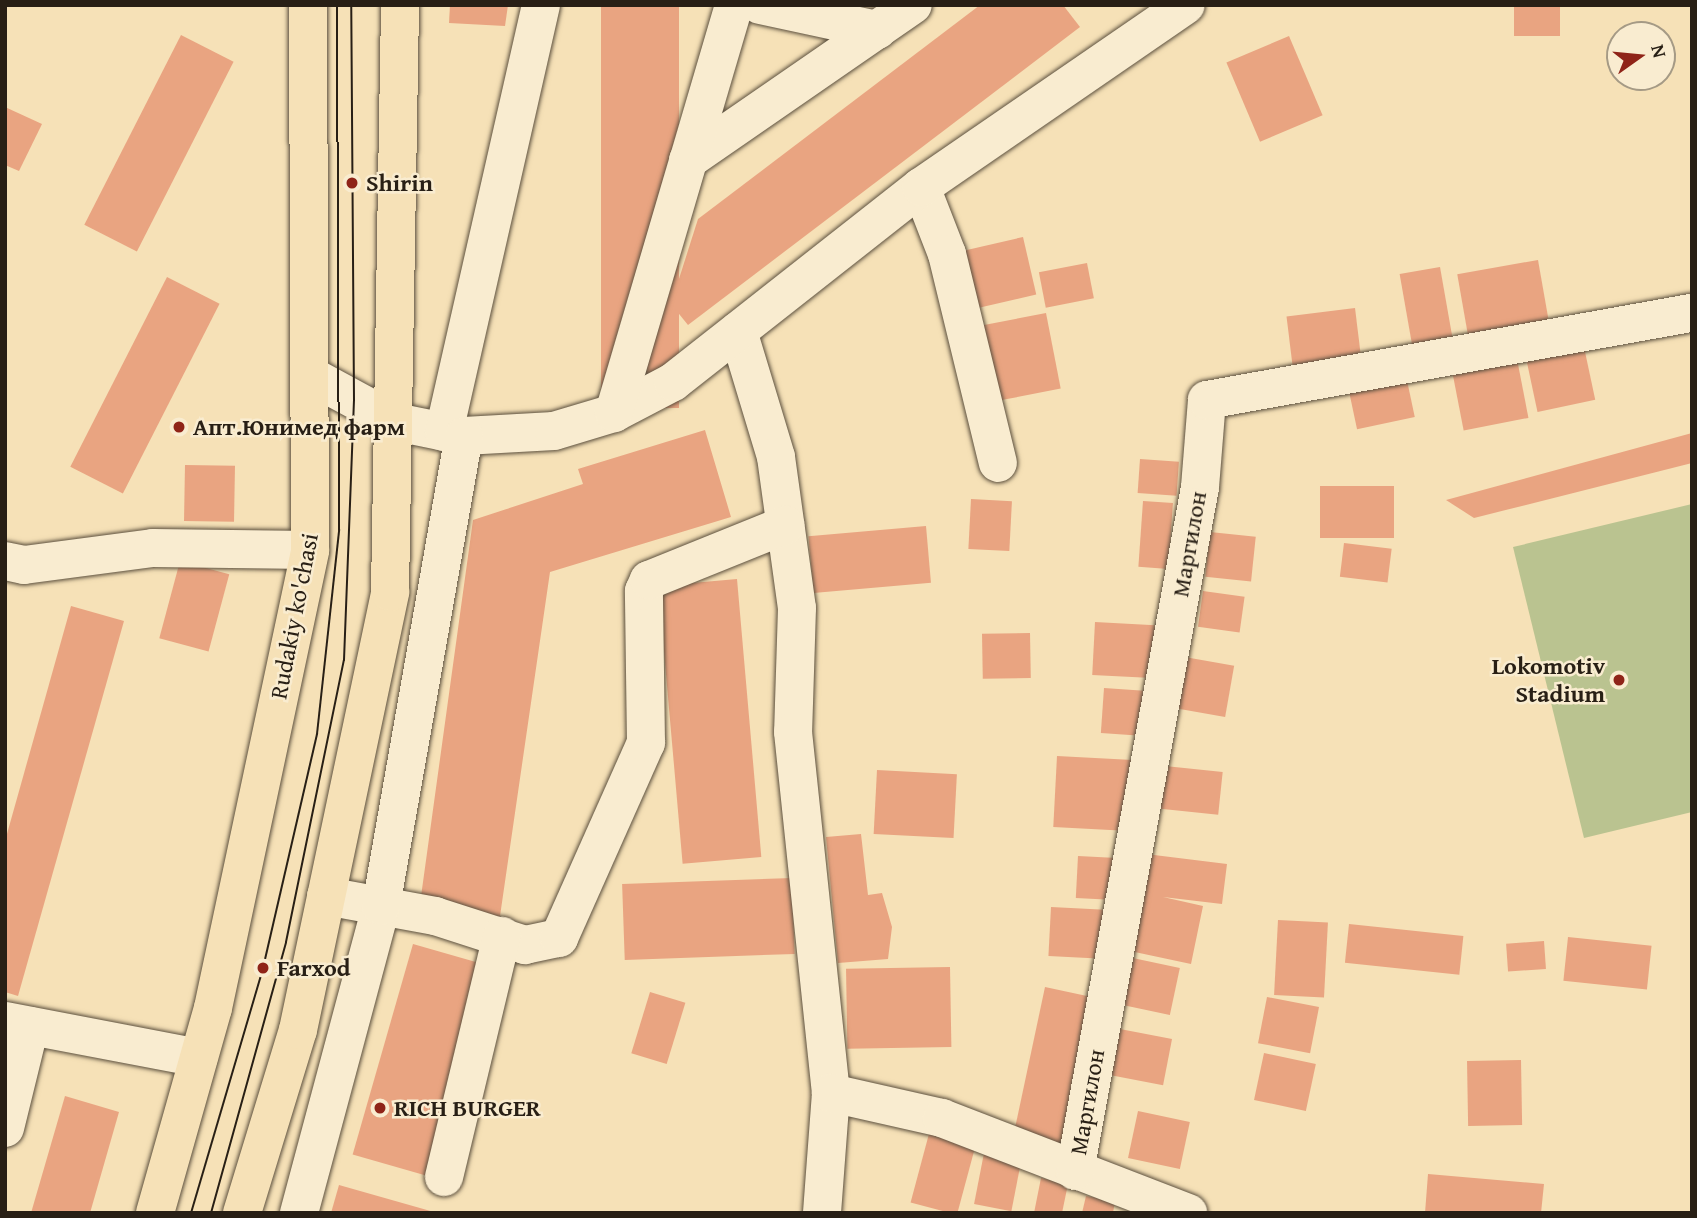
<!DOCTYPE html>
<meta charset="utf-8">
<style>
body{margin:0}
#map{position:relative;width:1697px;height:1218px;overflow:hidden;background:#f6e1b7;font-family:"Gentium Book Plus",serif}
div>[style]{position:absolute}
.green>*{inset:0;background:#bac390}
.building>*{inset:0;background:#e9a481;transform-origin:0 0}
.roads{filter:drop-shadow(0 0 2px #5c503e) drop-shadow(0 0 2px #5c503e)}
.minor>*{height:38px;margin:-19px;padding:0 19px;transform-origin:19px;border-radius:19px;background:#f9ecd0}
.major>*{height:38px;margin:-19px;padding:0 19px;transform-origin:19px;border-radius:19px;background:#f6e1b7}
.tram>*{height:2px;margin:-1px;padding:0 1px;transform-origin:1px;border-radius:1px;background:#281f15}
.dots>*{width:19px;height:19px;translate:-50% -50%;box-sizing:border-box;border:4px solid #f9ecd0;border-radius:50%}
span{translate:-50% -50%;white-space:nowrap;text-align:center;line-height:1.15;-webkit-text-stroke:5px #f9ecd0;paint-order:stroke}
.poi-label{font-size:24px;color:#281f15;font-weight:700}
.left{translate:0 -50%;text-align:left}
.right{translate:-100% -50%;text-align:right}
.street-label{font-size:24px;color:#281f15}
.frame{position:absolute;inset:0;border:7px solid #281f15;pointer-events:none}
.north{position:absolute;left:1606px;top:21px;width:70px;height:70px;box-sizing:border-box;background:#f9ecd0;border:2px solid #a59a85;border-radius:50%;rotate:75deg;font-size:19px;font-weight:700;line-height:28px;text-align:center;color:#281f15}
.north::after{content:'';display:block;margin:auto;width:24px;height:32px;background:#8f2418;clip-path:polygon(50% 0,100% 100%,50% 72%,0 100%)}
</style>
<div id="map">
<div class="green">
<i style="clip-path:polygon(1692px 504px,1692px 812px,1584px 838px,1513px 547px)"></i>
</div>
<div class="building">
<i style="clip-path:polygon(450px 5px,508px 5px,505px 26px,449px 23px)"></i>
<i style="left:601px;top:5px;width:78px;height:403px"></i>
<i style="clip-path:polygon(980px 5px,1063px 5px,1080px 27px,688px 325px,671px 304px,698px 219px)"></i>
<i style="left:1514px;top:5px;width:46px;height:31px"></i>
<i style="left:181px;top:35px;width:59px;height:213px;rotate:27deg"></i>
<i style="left:1289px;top:36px;width:86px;height:68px;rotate:67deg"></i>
<i style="clip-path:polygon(5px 107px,42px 124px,19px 171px,5px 165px)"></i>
<i style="left:1023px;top:237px;width:59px;height:71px;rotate:77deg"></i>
<i style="left:1538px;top:260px;width:66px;height:82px;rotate:80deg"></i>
<i style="left:1087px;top:263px;width:36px;height:49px;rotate:79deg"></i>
<i style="left:1440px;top:267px;width:74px;height:41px;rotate:80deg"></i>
<i style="left:167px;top:277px;width:59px;height:213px;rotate:27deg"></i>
<i style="left:1355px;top:308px;width:49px;height:69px;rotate:83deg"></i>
<i style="left:1046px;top:313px;width:77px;height:67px;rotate:79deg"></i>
<i style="left:1584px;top:347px;width:54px;height:59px;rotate:78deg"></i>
<i style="left:1517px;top:359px;width:60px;height:66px;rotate:79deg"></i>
<i style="left:1405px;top:371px;width:47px;height:59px;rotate:78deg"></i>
<i style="clip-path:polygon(705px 430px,731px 517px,550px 572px,499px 923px,419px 911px,473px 520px,583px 484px,578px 469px)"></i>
<i style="clip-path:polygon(1692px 433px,1692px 463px,1474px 518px,1446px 500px)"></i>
<i style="left:1140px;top:459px;width:39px;height:34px;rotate:4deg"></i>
<i style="left:185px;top:465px;width:50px;height:56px;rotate:1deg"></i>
<i style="left:1320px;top:486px;width:74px;height:52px"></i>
<i style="left:971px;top:499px;width:41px;height:50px;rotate:3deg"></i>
<i style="left:1143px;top:501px;width:30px;height:66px;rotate:4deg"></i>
<i style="left:926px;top:526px;width:57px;height:118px;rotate:85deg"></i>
<i style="left:1210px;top:532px;width:46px;height:45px;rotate:6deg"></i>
<i style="left:1344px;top:543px;width:48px;height:34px;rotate:7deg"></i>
<i style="left:180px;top:561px;width:51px;height:80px;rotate:15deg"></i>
<i style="left:737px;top:579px;width:279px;height:79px;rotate:85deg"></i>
<i style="left:1203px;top:591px;width:42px;height:36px;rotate:8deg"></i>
<i style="clip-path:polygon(71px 606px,124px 621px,18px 996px,5px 992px,5px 841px)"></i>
<i style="left:1095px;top:622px;width:60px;height:53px;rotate:3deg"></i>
<i style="left:1030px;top:633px;width:45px;height:48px;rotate:89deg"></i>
<i style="left:1179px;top:656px;width:56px;height:52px;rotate:10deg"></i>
<i style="left:1104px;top:688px;width:40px;height:45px;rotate:4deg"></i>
<i style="left:1057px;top:756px;width:76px;height:71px;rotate:3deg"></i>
<i style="left:1165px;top:766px;width:58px;height:43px;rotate:6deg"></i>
<i style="left:877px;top:770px;width:80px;height:64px;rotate:3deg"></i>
<i style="clip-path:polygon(861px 834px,868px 895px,882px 893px,892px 927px,888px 959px,838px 963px,826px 837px)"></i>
<i style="clip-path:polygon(1146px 854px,1227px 864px,1222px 904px,1163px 897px,1203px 906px,1191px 964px,1130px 951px)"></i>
<i style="left:1078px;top:856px;width:39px;height:42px;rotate:3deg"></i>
<i style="left:792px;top:878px;width:76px;height:170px;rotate:88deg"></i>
<i style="left:1051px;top:907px;width:54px;height:49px;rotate:3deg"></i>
<i style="left:1278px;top:920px;width:50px;height:75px;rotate:3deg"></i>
<i style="left:1349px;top:924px;width:115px;height:39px;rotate:6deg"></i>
<i style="left:1568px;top:937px;width:84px;height:44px;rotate:6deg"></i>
<i style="left:1544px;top:941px;width:28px;height:38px;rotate:86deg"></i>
<i style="left:413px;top:944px;width:78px;height:219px;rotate:16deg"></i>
<i style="left:1128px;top:957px;width:53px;height:48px;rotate:12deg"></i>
<i style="left:950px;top:967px;width:80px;height:104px;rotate:89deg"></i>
<i style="left:1045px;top:987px;width:50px;height:155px;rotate:12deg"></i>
<i style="left:650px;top:992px;width:37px;height:64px;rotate:17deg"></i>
<i style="left:1267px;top:997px;width:53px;height:47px;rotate:11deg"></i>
<i style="left:1120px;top:1029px;width:53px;height:47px;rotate:11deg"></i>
<i style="left:1264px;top:1053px;width:53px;height:48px;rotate:12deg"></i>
<i style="left:1521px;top:1060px;width:65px;height:54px;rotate:89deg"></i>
<i style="clip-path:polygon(65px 1096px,119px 1112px,90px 1213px,31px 1213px)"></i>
<i style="left:1138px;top:1111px;width:53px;height:48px;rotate:12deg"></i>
<i style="left:930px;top:1130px;width:48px;height:75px;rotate:15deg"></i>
<i style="left:984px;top:1153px;width:38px;height:52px;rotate:11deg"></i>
<i style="clip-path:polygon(1428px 1174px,1544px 1184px,1541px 1213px,1425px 1213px)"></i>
<i style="clip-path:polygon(1041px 1178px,1068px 1184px,1062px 1213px,1034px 1213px)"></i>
<i style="clip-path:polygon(339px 1185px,434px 1212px,434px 1213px,331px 1213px)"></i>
<i style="clip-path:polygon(1086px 1196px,1115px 1201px,1113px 1213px,1082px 1213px)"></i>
</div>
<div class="roads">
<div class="minor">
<i style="left:760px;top:5px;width:120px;rotate:12.1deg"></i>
<i style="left:688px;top:160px;width:273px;rotate:-34.6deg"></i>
<i style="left:921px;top:187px;width:72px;rotate:68.8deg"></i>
<i style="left:947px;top:254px;width:215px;rotate:76.3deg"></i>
<i style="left:738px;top:331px;width:132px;rotate:73.2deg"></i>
<i style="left:776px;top:457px;width:152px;rotate:82.1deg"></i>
<i style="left:797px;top:608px;width:124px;rotate:91.8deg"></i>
<i style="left:793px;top:732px;width:363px;rotate:84deg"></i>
<i style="left:831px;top:1093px;width:120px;rotate:94.3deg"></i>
<i style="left:311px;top:376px;width:97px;rotate:28.4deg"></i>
<i style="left:396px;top:422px;width:69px;rotate:11.6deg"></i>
<i style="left:464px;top:436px;width:90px;rotate:-3.2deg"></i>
<i style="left:554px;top:431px;width:63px;rotate:-16.7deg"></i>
<i style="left:614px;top:413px;width:67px;rotate:-27.7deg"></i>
<i style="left:673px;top:382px;width:315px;rotate:-38.2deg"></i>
<i style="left:921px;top:187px;width:321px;rotate:-34.5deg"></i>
<i style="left:614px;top:413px;width:425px;rotate:-73.6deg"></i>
<i style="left:444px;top:432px;width:438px;rotate:-77.2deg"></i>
<i style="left:5px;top:561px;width:19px;rotate:12deg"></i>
<i style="left:24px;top:565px;width:130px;rotate:-7.5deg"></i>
<i style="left:153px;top:548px;width:157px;rotate:0.7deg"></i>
<i style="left:326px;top:896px;width:111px;rotate:10.4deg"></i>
<i style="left:435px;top:916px;width:95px;rotate:17.9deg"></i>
<i style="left:525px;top:945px;width:35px;rotate:-12deg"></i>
<i style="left:559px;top:938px;width:214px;rotate:-66deg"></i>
<i style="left:646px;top:743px;width:152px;rotate:-90.8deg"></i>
<i style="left:644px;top:591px;width:12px;rotate:-66deg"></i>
<i style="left:649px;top:580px;width:147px;rotate:-22deg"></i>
<i style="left:5px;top:1021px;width:197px;rotate:10.8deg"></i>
<i style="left:831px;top:1093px;width:114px;rotate:12.7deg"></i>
<i style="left:942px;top:1118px;width:264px;rotate:21.1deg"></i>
<i style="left:5px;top:1128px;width:105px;rotate:-76.2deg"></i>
<i style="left:1075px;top:1171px;width:695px;rotate:-79.64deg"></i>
<i style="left:1200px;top:487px;width:87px;rotate:-85.4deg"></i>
<i style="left:1207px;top:400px;width:493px;rotate:-10.2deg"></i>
<i style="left:444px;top:1177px;width:248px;rotate:-76.5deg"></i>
<i style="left:299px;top:1213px;width:318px;rotate:-75deg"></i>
<i style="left:381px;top:906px;width:477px;rotate:-80deg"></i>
</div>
<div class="major">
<i style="left:155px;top:1213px;width:213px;rotate:-74.2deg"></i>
<i style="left:213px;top:1008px;width:468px;rotate:-78deg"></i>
<i style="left:310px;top:550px;width:545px;rotate:-90.21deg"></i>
<i style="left:242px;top:1213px;width:191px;rotate:-73deg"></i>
<i style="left:298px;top:1030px;width:448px;rotate:-78.1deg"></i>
<i style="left:390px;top:592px;width:587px;rotate:-89.02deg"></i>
</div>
</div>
<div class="tram">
<i style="left:191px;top:1213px;width:255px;rotate:-73.6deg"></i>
<i style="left:263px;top:968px;width:240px;rotate:-77deg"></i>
<i style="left:317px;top:734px;width:205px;rotate:-83.8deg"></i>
<i style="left:339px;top:530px;width:525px;rotate:-90.22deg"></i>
<i style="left:211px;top:1213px;width:281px;rotate:-74.5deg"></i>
<i style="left:286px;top:942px;width:288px;rotate:-78.4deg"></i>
<i style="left:344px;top:660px;width:260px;rotate:-87.8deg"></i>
<i style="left:354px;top:400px;width:395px;rotate:-90.4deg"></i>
</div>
<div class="dots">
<i style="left:352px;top:183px;background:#8f2418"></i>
<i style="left:179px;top:427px;background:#8f2418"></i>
<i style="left:1619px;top:680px;background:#8f2418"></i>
<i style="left:263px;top:968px;background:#8f2418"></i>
<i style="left:380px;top:1108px;background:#8f2418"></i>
</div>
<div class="poi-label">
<span class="left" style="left:366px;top:183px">Shirin</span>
<span class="left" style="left:193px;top:427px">Апт.Юнимед фарм</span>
<span class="right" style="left:1605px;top:680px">Lokomotiv<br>Stadium</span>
<span class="left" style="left:277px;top:968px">Farxod</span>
<span class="left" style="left:394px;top:1108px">RICH BURGER</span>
</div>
<div class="street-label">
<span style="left:1189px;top:544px;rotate:-80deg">Маргилон</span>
<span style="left:294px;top:616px;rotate:-79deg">Rudakiy ko'chasi</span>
<span style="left:1087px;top:1102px;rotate:-80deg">Маргилон</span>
</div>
<div class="frame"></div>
<div class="north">N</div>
</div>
